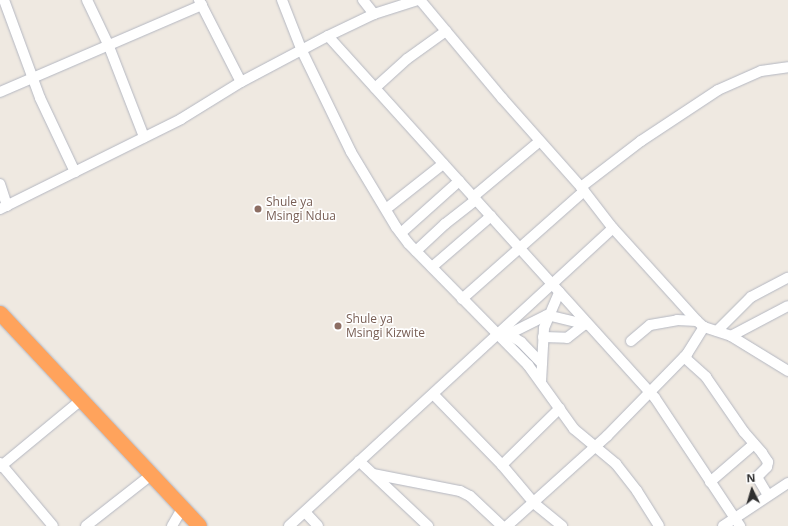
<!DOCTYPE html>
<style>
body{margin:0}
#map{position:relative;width:788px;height:526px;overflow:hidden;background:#efe9e1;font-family:"Open Sans",sans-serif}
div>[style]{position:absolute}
.roads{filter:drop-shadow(0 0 1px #b4b7c1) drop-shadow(0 0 1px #b4b7c1)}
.minor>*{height:10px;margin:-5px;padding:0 5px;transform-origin:5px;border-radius:5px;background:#fff}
.highway>*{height:15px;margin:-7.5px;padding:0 7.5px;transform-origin:7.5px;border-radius:7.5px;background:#ffa35c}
.dots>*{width:11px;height:11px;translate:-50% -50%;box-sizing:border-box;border:2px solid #fff;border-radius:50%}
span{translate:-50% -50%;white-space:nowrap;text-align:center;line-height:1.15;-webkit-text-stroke:3px #fff;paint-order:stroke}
.education-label{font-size:12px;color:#785e54}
.left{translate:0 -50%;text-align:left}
.north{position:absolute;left:732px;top:470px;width:40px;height:40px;-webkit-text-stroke:3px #fff;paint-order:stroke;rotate:355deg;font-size:11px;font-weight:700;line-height:16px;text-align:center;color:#2e2e2e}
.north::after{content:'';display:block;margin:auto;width:14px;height:18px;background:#2e2e2e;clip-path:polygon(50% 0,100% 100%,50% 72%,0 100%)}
</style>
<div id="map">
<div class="roads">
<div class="minor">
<i style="left:4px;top:0;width:104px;rotate:69.8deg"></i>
<i style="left:40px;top:98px;width:82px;rotate:64.7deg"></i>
<i style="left:87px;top:0;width:49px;rotate:64.5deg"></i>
<i style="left:108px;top:44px;width:100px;rotate:68.8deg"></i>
<i style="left:199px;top:0;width:92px;rotate:62.9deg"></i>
<i style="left:282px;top:0;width:55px;rotate:68.6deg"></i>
<i style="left:302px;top:51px;width:112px;rotate:64.1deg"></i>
<i style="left:351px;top:152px;width:87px;rotate:59deg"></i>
<i style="left:396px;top:227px;width:21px;rotate:53deg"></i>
<i style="left:409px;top:244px;width:170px;rotate:45.5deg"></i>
<i style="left:528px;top:365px;width:79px;rotate:54.3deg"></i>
<i style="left:574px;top:429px;width:55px;rotate:39.8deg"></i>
<i style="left:616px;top:464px;width:34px;rotate:52deg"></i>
<i style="left:637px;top:491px;width:41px;rotate:57.8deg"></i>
<i style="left:363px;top:0;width:18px;rotate:52deg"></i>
<i style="left:420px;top:0;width:128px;rotate:50.1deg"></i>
<i style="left:502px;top:98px;width:119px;rotate:48.4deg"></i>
<i style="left:581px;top:187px;width:49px;rotate:52.4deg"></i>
<i style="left:611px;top:226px;width:128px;rotate:47.8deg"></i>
<i style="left:697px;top:321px;width:9px;rotate:41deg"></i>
<i style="left:704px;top:327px;width:28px;rotate:18deg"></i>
<i style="left:731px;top:336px;width:67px;rotate:31.6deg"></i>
<i style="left:328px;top:36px;width:488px;rotate:47.9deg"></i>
<i style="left:655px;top:398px;width:154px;rotate:56.4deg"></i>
<i style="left:375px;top:88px;width:43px;rotate:-42.2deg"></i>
<i style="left:407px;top:59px;width:48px;rotate:-35.7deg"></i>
<i style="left:0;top:92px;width:220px;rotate:-23.3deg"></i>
<i style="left:0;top:184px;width:23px;rotate:72deg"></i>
<i style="left:581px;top:187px;width:76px;rotate:-37.5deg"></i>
<i style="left:641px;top:141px;width:92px;rotate:-33.5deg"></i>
<i style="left:718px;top:90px;width:47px;rotate:-23.8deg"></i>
<i style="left:761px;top:71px;width:27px;rotate:-8deg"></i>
<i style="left:473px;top:197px;width:87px;rotate:-39.9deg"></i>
<i style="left:0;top:209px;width:202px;rotate:-26.4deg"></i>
<i style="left:181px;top:119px;width:70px;rotate:-31.7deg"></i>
<i style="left:241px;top:82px;width:98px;rotate:-27.9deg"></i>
<i style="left:328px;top:36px;width:51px;rotate:-25.6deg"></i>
<i style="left:374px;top:14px;width:46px;rotate:-17.7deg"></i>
<i style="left:386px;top:209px;width:73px;rotate:-38.3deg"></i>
<i style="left:401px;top:233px;width:78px;rotate:-41.9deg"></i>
<i style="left:416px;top:251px;width:40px;rotate:-43deg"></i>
<i style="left:445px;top:224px;width:39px;rotate:-38deg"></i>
<i style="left:432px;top:267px;width:78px;rotate:-40.8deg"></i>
<i style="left:462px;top:299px;width:163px;rotate:-41.5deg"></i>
<i style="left:717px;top:331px;width:48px;rotate:-45deg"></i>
<i style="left:751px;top:297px;width:41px;rotate:-27.8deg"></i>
<i style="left:505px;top:332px;width:19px;rotate:32deg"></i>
<i style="left:521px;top:342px;width:29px;rotate:46deg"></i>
<i style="left:509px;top:334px;width:42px;rotate:-26.6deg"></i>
<i style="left:547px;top:315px;width:42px;rotate:13.7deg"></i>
<i style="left:731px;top:336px;width:64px;rotate:-27.8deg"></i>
<i style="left:543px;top:337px;width:24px;rotate:2deg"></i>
<i style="left:567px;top:338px;width:23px;rotate:-38deg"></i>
<i style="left:631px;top:341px;width:25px;rotate:-40deg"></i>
<i style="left:650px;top:325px;width:27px;rotate:-10deg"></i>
<i style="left:677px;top:320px;width:20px;rotate:3deg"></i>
<i style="left:684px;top:357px;width:30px;rotate:42deg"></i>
<i style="left:706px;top:377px;width:67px;rotate:55.4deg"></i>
<i style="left:744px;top:432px;width:28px;rotate:49deg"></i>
<i style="left:762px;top:453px;width:11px;rotate:56deg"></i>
<i style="left:768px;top:462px;width:5px;rotate:101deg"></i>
<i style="left:767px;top:467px;width:14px;rotate:135deg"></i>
<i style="left:757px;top:477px;width:21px;rotate:59deg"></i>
<i style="left:541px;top:382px;width:54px;rotate:-86.8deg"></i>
<i style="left:544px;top:328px;width:39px;rotate:-67deg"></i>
<i style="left:434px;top:395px;width:98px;rotate:45.8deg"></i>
<i style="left:502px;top:465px;width:51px;rotate:49.8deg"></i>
<i style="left:535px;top:504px;width:35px;rotate:39deg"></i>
<i style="left:359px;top:461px;width:95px;rotate:43.3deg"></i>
<i style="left:0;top:463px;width:82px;rotate:49.9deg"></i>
<i style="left:502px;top:465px;width:81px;rotate:-44.5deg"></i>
<i style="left:0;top:467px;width:105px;rotate:-39.6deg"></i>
<i style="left:373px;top:474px;width:89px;rotate:11.1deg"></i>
<i style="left:460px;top:491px;width:11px;rotate:27deg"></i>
<i style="left:470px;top:496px;width:44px;rotate:43.2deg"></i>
<i style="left:710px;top:482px;width:58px;rotate:-40.8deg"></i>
<i style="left:305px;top:512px;width:19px;rotate:47deg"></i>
<i style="left:86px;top:526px;width:83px;rotate:-38.1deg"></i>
<i style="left:172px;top:526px;width:20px;rotate:-60deg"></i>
<i style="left:289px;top:526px;width:440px;rotate:-42.6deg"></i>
<i style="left:507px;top:526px;width:135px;rotate:-42deg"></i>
<i style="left:607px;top:436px;width:115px;rotate:-45.7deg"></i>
<i style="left:687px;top:354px;width:32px;rotate:-58deg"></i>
<i style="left:723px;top:526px;width:78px;rotate:-33.5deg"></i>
</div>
<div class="highway">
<i style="left:0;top:313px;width:291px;rotate:46.9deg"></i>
</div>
</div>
<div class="dots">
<i style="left:258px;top:209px;background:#8d6e63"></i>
<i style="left:338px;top:326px;background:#8d6e63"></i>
</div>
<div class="education-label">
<span class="left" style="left:266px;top:209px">Shule ya<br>Msingi Ndua</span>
<span class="left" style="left:346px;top:326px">Shule ya<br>Msingi Kizwite</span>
</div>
<div class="north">N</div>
</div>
